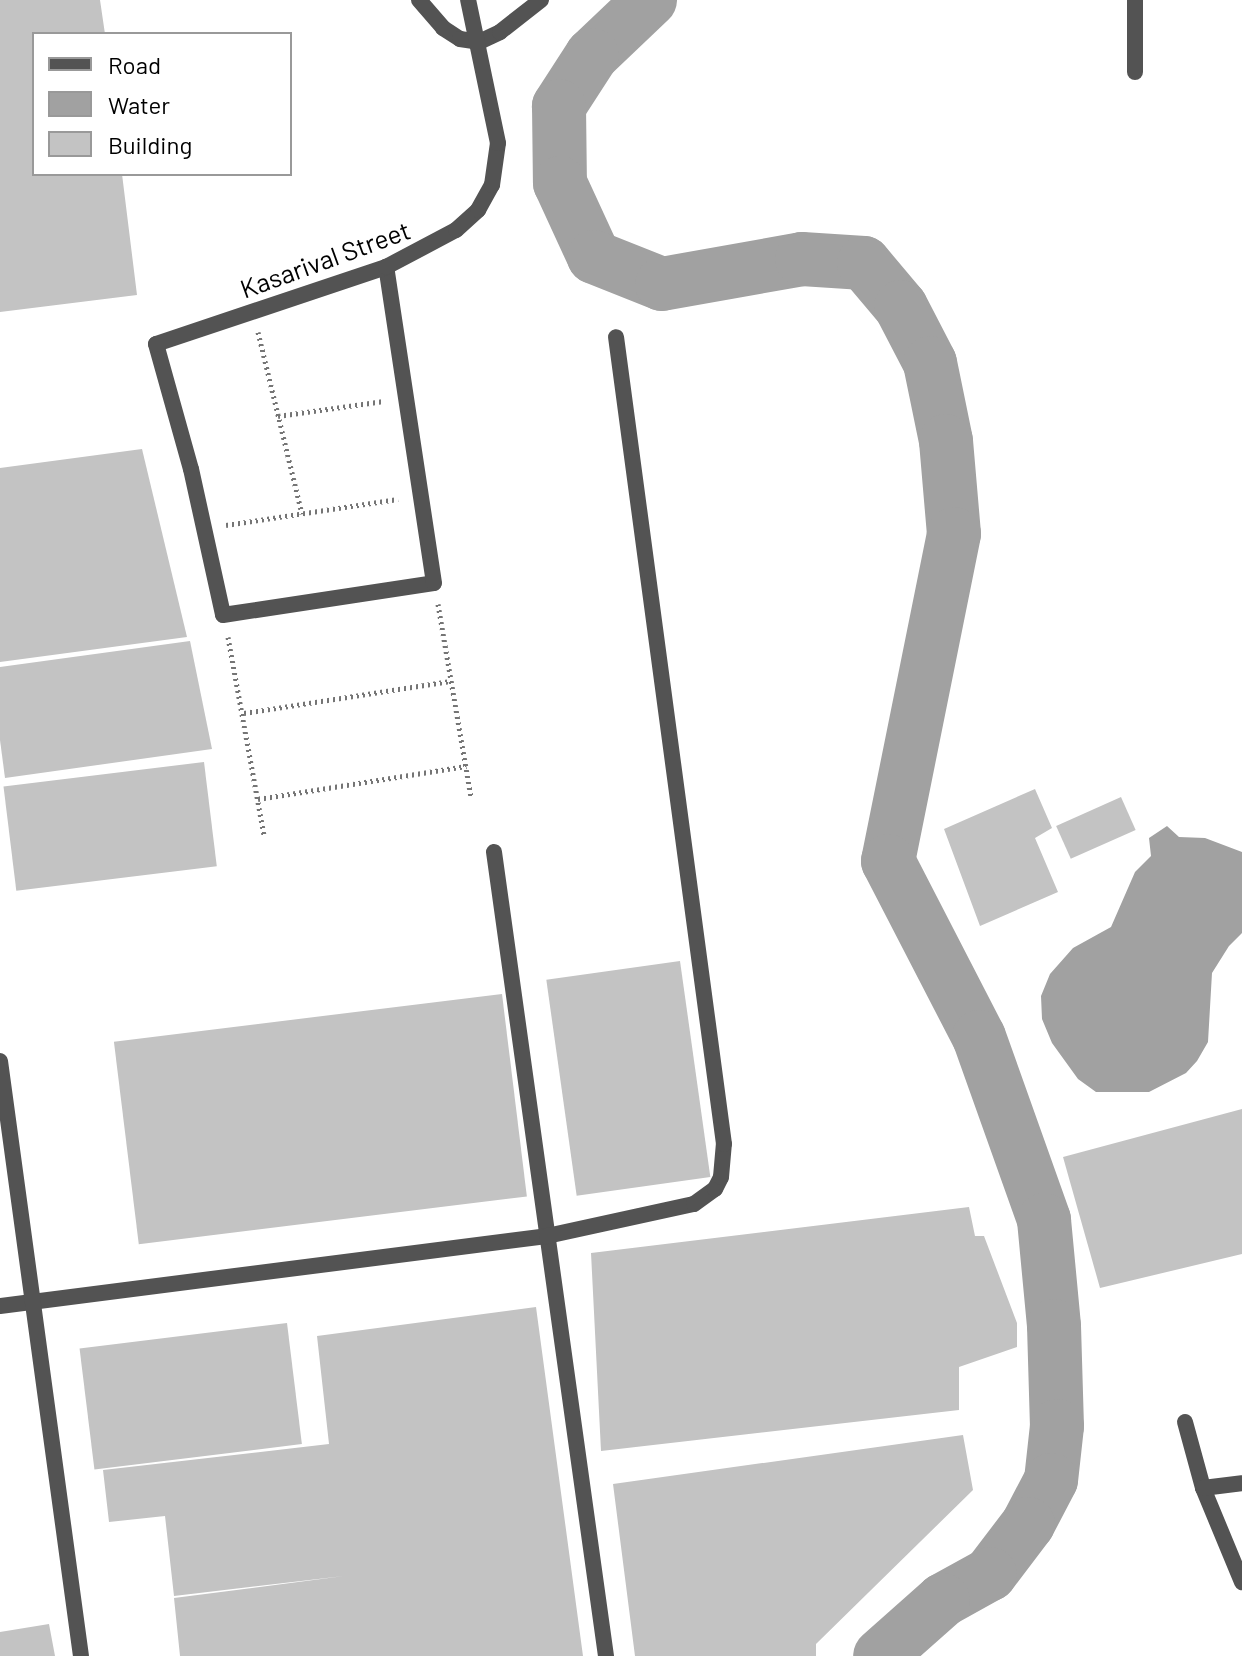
<!DOCTYPE html>
<style>
body{margin:0}
#map{position:relative;width:1242px;height:1656px;overflow:hidden;background:#fff;font-family:Barlow,sans-serif}
div>[style]{position:absolute}
.water>*{inset:0;background:#a1a1a1}
.river>*{height:54px;margin:-27px;padding:0 27px;transform-origin:27px;border-radius:27px;background:#a1a1a1}
.building>*{inset:0;background:#c3c3c3;transform-origin:0 0}
.path>*{height:5px;margin-top:-2.5px;transform-origin:0;background:repeating-linear-gradient(90deg,#757575 0 2px,transparent 0 6px)}
.lane>*{height:16px;margin:-8px;padding:0 8px;transform-origin:8px;border-radius:8px;background:#535353}
.street>*{height:16px;margin:-8px;padding:0 8px;transform-origin:8px;border-radius:8px;background:#535353}
span{translate:-50% -50%;white-space:nowrap;text-align:center;line-height:1.15;-webkit-text-stroke:6px #fff;paint-order:stroke}
.street-label{font-size:26px;color:#000}
.legend{position:absolute;left:32px;top:32px;width:260px;height:144px;box-sizing:border-box;background:#fff;border:2px solid #999;margin:0;padding:10px 14px;list-style:none;font-size:24px;color:#000}
.legend li{display:flex;align-items:center;gap:16px;height:40px}
.legend b{width:40px;border:2px solid #999}
</style>
<div id="map">
<div class="water">
<i style="clip-path:polygon(1167px 826px,1179px 837px,1205px 838px,1242px 852px,1242px 933px,1229px 946px,1212px 973px,1208px 1042px,1197px 1061px,1186px 1073px,1149px 1092px,1096px 1092px,1078px 1079px,1052px 1043px,1042px 1019px,1041px 996px,1050px 974px,1073px 948px,1111px 927px,1135px 872px,1151px 856px,1149px 838px)"></i>
</div>
<div class="river">
<i style="left:650px;top:0;width:80px;rotate:136.5deg"></i>
<i style="left:592px;top:55px;width:61px;rotate:122.9deg"></i>
<i style="left:559px;top:106px;width:77px;rotate:89.3deg"></i>
<i style="left:560px;top:183px;width:81px;rotate:65.3deg"></i>
<i style="left:594px;top:257px;width:73px;rotate:21.7deg"></i>
<i style="left:662px;top:284px;width:142px;rotate:-10.1deg"></i>
<i style="left:802px;top:259px;width:62px;rotate:3.7deg"></i>
<i style="left:864px;top:263px;width:57px;rotate:49.9deg"></i>
<i style="left:901px;top:307px;width:63px;rotate:62.6deg"></i>
<i style="left:930px;top:363px;width:80px;rotate:78.4deg"></i>
<i style="left:946px;top:441px;width:93px;rotate:85.1deg"></i>
<i style="left:954px;top:534px;width:334px;rotate:101.4deg"></i>
<i style="left:888px;top:861px;width:198px;rotate:62.7deg"></i>
<i style="left:979px;top:1037px;width:194px;rotate:70.4deg"></i>
<i style="left:1044px;top:1220px;width:106px;rotate:84.6deg"></i>
<i style="left:1054px;top:1326px;width:100px;rotate:88.3deg"></i>
<i style="left:1057px;top:1426px;width:54px;rotate:96.3deg"></i>
<i style="left:1051px;top:1480px;width:50px;rotate:117.6deg"></i>
<i style="left:1028px;top:1524px;width:63px;rotate:127.2deg"></i>
<i style="left:990px;top:1574px;width:54px;rotate:151deg"></i>
<i style="left:943px;top:1600px;width:84px;rotate:138.4deg"></i>
</div>
<div class="building">
<i style="clip-path:polygon(0 0,100px 0,105px 34px,34px 34px,34px 174px,122px 174px,137px 295px,0 312px)"></i>
<i style="clip-path:polygon(142px 449px,187px 637px,0 662px,0 468px)"></i>
<i style="clip-path:polygon(190px 641px,212px 749px,5px 778px,0 740px,0 667px)"></i>
<i style="left:204px;top:762px;width:105px;height:202px;rotate:83deg"></i>
<i style="clip-path:polygon(1035px 789px,1052px 828px,1035px 838px,1058px 892px,980px 926px,944px 829px)"></i>
<i style="left:1121px;top:797px;width:36px;height:71px;rotate:66deg"></i>
<i style="left:680px;top:961px;width:218px;height:135px;rotate:82deg"></i>
<i style="left:502px;top:994px;width:204px;height:391px;rotate:83deg"></i>
<i style="clip-path:polygon(1242px 1109px,1242px 1254px,1100px 1288px,1063px 1157px)"></i>
<i style="clip-path:polygon(969px 1207px,975px 1236px,984px 1236px,1017px 1323px,1017px 1347px,959px 1367px,959px 1410px,601px 1451px,591px 1253px)"></i>
<i style="clip-path:polygon(536px 1307px,583px 1656px,180px 1656px,174px 1598px,344px 1576px,174px 1596px,165px 1516px,109px 1522px,103px 1470px,329px 1444px,317px 1336px)"></i>
<i style="left:287px;top:1323px;width:122px;height:209px;rotate:83deg"></i>
<i style="clip-path:polygon(963px 1435px,973px 1490px,816px 1644px,816px 1656px,635px 1656px,613px 1484px)"></i>
<i style="clip-path:polygon(49px 1624px,55px 1656px,0 1656px,0 1632px)"></i>
</div>
<div class="path">
<i style="left:258px;top:332px;width:187px;rotate:76.4deg"></i>
<i style="left:278px;top:416px;width:107px;rotate:-8.1deg"></i>
<i style="left:226px;top:525px;width:174px;rotate:-8.6deg"></i>
<i style="left:438px;top:604px;width:197px;rotate:80.3deg"></i>
<i style="left:228px;top:637px;width:202px;rotate:79.7deg"></i>
<i style="left:244px;top:713px;width:209px;rotate:-8.8deg"></i>
<i style="left:258px;top:799px;width:211px;rotate:-9deg"></i>
</div>
<div class="lane">
<i style="left:1135px;top:72px;width:72px;rotate:-90deg"></i>
<i style="left:156px;top:344px;width:130px;rotate:74.4deg"></i>
<i style="left:191px;top:469px;width:149px;rotate:77.6deg"></i>
<i style="left:223px;top:615px;width:213px;rotate:-8.6deg"></i>
<i style="left:434px;top:583px;width:320px;rotate:-98.6deg"></i>
<i style="left:494px;top:852px;width:812px;rotate:82.07deg"></i>
<i style="left:0;top:1306px;width:551px;rotate:-7.29deg"></i>
<i style="left:547px;top:1236px;width:150px;rotate:-12.3deg"></i>
<i style="left:694px;top:1204px;width:26px;rotate:-36deg"></i>
<i style="left:715px;top:1189px;width:13px;rotate:-63deg"></i>
<i style="left:721px;top:1177px;width:33px;rotate:-85deg"></i>
<i style="left:724px;top:1144px;width:814px;rotate:-97.62deg"></i>
</div>
<div class="street">
<i style="left:419px;top:0;width:37px;rotate:49deg"></i>
<i style="left:443px;top:28px;width:20px;rotate:33deg"></i>
<i style="left:460px;top:39px;width:19px;rotate:9deg"></i>
<i style="left:479px;top:42px;width:23px;rotate:-25deg"></i>
<i style="left:500px;top:32px;width:52px;rotate:-38deg"></i>
<i style="left:156px;top:344px;width:243px;rotate:-18.5deg"></i>
<i style="left:386px;top:267px;width:79px;rotate:-27.9deg"></i>
<i style="left:456px;top:230px;width:30px;rotate:-42deg"></i>
<i style="left:478px;top:210px;width:29px;rotate:-61deg"></i>
<i style="left:492px;top:185px;width:42px;rotate:-81.9deg"></i>
<i style="left:498px;top:143px;width:146px;rotate:-101.8deg"></i>
<i style="left:0;top:1061px;width:600px;rotate:82.25deg"></i>
<i style="left:1185px;top:1422px;width:68px;rotate:74.7deg"></i>
<i style="left:1203px;top:1488px;width:102px;rotate:67.5deg"></i>
<i style="left:1203px;top:1488px;width:39px;rotate:-7deg"></i>
</div>
<div class="street-label">
<span style="left:325px;top:259px;rotate:-20deg">Kasarival Street</span>
</div>
<ul class="legend">
<li><b style="height:10px;background:#535353"></b>Road</li>
<li><b style="height:22px;background:#a1a1a1"></b>Water</li>
<li><b style="height:22px;background:#c3c3c3"></b>Building</li>
</ul>
</div>
